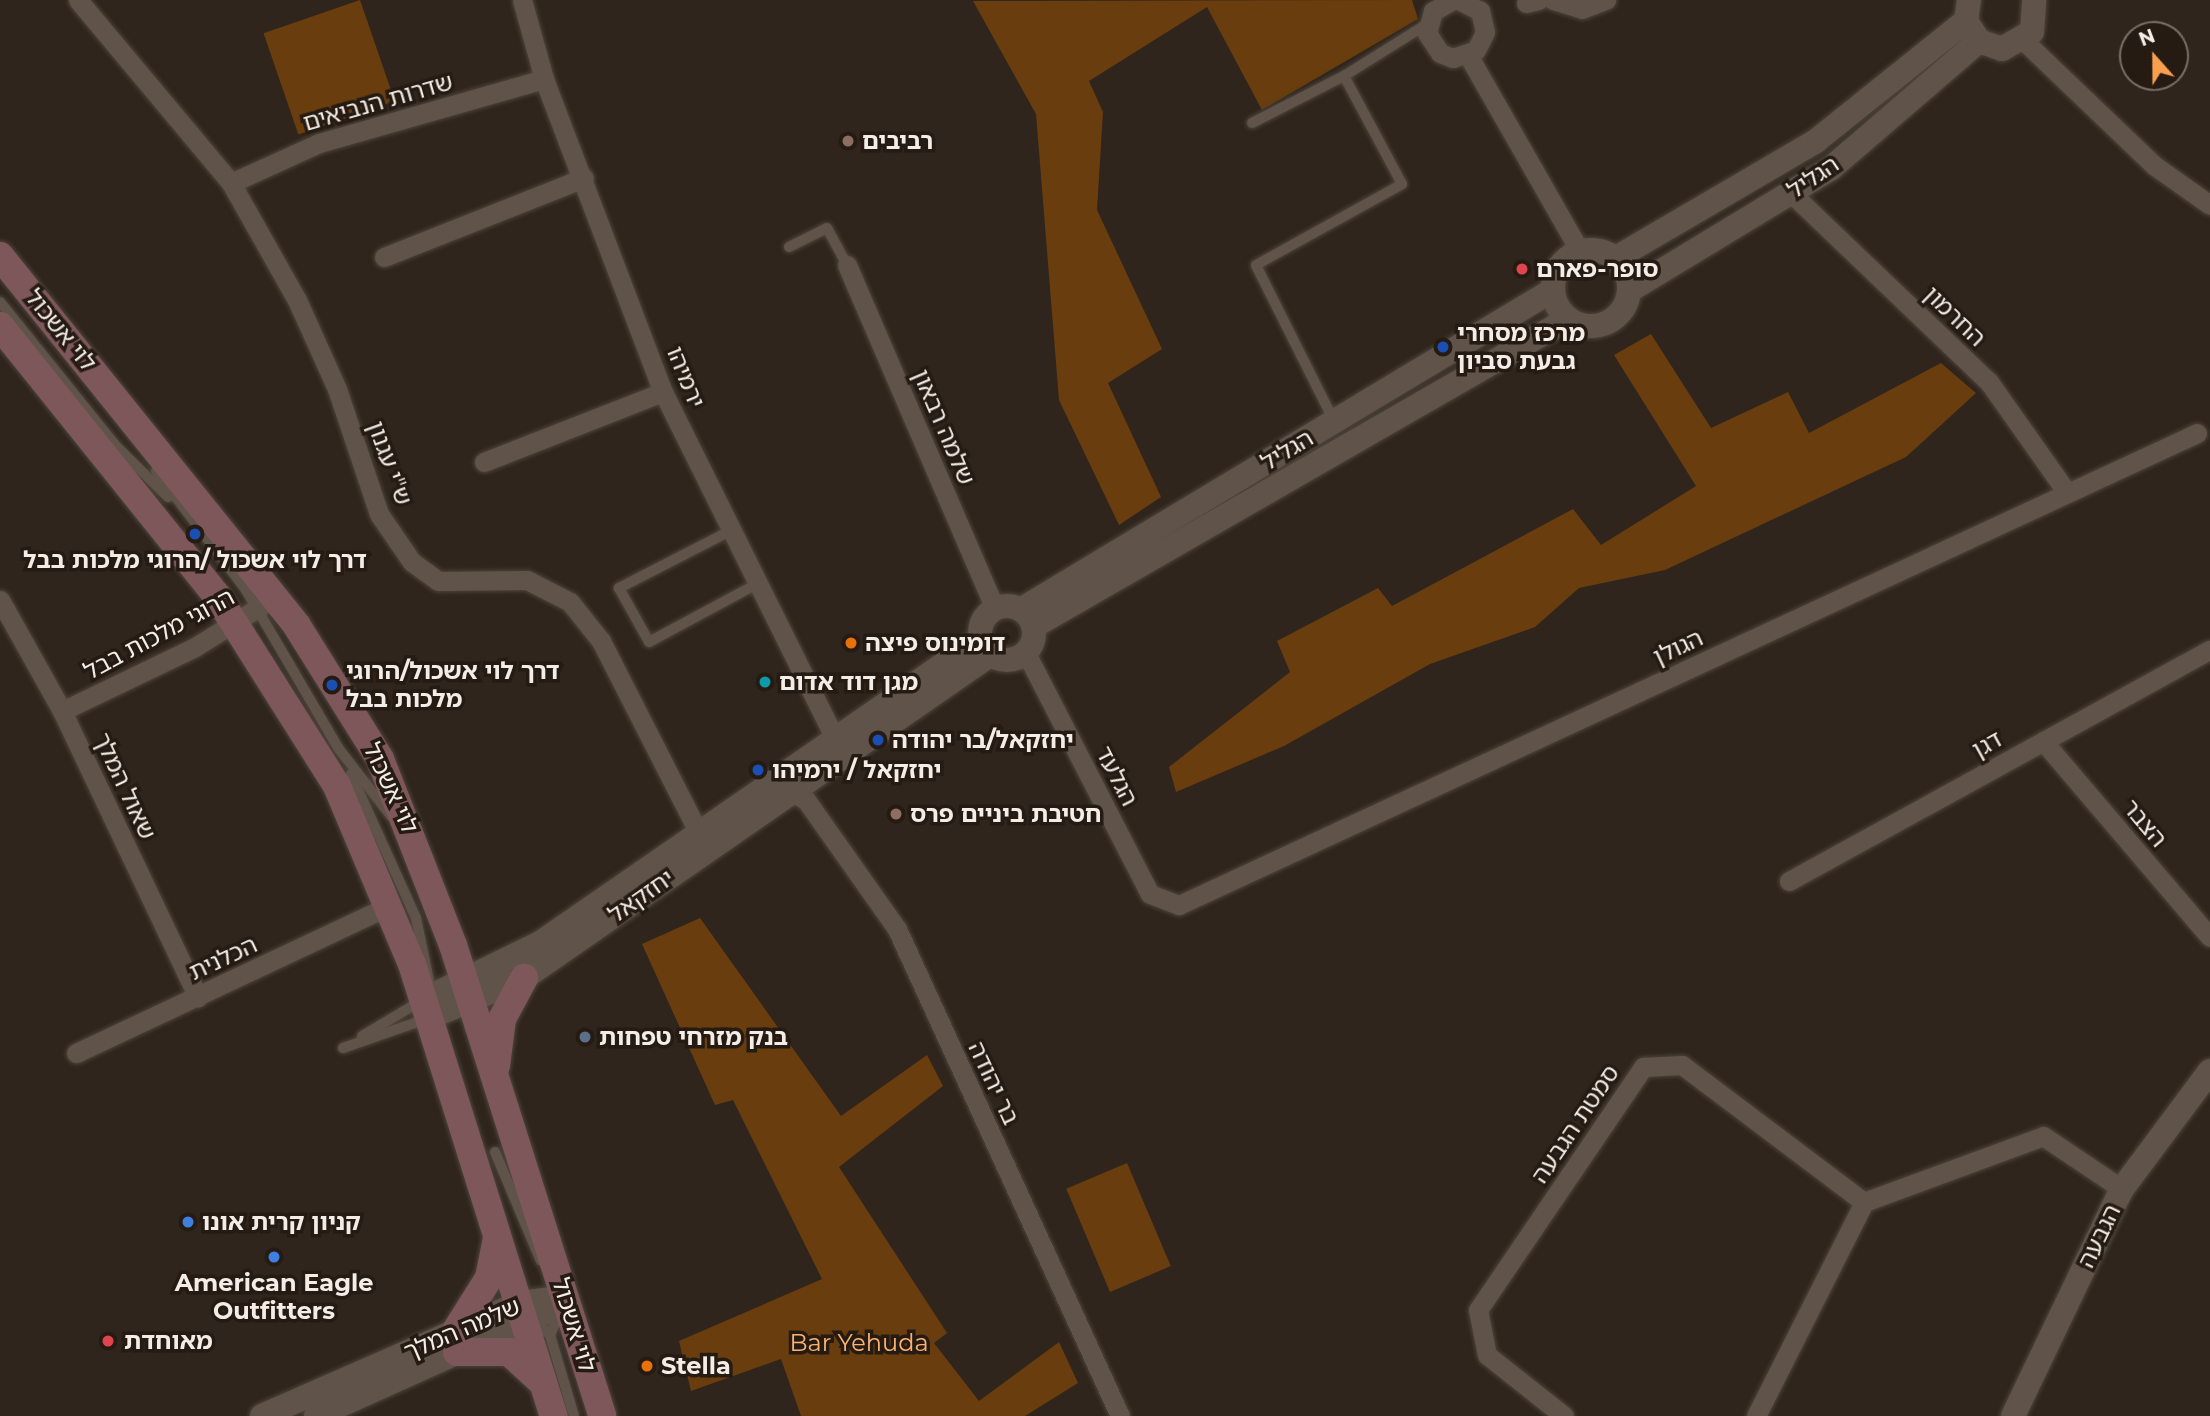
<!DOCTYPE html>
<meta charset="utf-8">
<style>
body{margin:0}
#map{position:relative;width:2210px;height:1416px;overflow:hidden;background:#2f251c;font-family:Montserrat,"Noto Sans Hebrew",sans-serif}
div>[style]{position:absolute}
.green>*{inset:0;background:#693d0e;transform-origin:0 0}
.roads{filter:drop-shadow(0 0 2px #4c443c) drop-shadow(0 0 2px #4c443c)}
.service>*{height:10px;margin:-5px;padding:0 5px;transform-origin:5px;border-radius:5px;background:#60544a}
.minor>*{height:19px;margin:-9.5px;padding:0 9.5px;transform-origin:9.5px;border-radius:9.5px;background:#60544a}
.tertiary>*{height:24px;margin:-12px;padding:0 12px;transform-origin:12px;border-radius:12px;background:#60544a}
.tertiary>.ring{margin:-12px;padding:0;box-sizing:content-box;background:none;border:24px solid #60544a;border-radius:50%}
.secondary>*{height:28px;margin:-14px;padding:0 14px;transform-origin:14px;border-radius:14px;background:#7e575a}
.dots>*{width:19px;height:19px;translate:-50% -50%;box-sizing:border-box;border:4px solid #251b13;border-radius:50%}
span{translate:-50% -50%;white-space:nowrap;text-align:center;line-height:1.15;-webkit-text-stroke:7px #251b13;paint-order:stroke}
.street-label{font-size:24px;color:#f4ede7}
.poi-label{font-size:24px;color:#f4ede7;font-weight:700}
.left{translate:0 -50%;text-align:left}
.park-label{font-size:24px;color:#fcb372}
.north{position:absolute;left:2119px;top:21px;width:70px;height:70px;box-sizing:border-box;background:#251b13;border:2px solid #786f68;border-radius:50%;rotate:339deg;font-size:19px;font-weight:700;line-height:28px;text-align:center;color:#f4ede7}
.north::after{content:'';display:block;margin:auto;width:24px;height:32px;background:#fa9f4e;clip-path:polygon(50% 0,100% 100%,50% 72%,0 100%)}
</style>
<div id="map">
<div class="green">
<i style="left:360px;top:0;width:107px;height:102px;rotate:71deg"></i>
<i style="clip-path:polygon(1412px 0,1418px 19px,1262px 110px,1207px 7px,1089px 81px,1103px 112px,1097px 210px,1162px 349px,1108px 383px,1161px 497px,1119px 525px,1059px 400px,1036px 114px,973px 1px)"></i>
<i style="clip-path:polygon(1651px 334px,1711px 428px,1788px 392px,1809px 433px,1941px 363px,1976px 393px,1906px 457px,1665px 570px,1579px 588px,1535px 627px,1430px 664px,1284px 746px,1176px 792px,1169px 767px,1290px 672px,1277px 641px,1378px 588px,1392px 606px,1573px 509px,1601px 545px,1696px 486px,1614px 355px)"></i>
<i style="clip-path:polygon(700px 918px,841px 1116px,927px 1055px,943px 1086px,839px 1167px,947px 1333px,934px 1343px,979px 1401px,1059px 1342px,1078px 1383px,1025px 1416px,801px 1416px,781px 1359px,691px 1391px,679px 1341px,822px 1279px,733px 1100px,715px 1105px,642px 944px)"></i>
<i style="left:1127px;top:1163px;width:112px;height:66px;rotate:67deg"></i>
</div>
<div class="roads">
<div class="service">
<i style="left:1252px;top:123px;width:103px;rotate:-27.1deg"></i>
<i style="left:789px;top:247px;width:42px;rotate:-26.6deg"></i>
<i style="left:827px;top:228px;width:42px;rotate:61.6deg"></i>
<i style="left:0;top:302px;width:182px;rotate:51.2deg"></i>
<i style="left:114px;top:444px;width:76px;rotate:44.5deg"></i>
<i style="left:1334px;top:421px;width:174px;rotate:-116.6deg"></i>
<i style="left:1256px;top:265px;width:167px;rotate:-29deg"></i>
<i style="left:1402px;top:184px;width:123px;rotate:-118.2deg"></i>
<i style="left:1344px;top:76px;width:98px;rotate:-32.1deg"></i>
<i style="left:156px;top:471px;width:149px;rotate:52.9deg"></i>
<i style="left:246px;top:590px;width:184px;rotate:59.7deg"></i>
<i style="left:339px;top:749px;width:85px;rotate:52.2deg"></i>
<i style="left:728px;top:532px;width:123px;rotate:152.8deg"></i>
<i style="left:619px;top:588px;width:62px;rotate:60.9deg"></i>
<i style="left:649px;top:642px;width:120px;rotate:-28.3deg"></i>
<i style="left:351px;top:774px;width:158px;rotate:65.7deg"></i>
<i style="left:416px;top:918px;width:64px;rotate:78.3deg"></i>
<i style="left:362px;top:1036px;width:69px;rotate:-30.7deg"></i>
<i style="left:343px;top:1048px;width:88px;rotate:-19.3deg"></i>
<i style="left:495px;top:1152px;width:118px;rotate:67.1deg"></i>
<i style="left:534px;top:1318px;width:23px;rotate:47deg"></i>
<i style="left:550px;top:1335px;width:84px;rotate:73.5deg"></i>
<i style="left:550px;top:1335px;width:28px;rotate:-67deg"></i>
</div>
<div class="minor">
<i style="left:78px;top:0;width:239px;rotate:50.1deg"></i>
<i style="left:231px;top:183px;width:134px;rotate:60.6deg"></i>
<i style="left:297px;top:300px;width:98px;rotate:65.8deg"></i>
<i style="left:337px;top:389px;width:132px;rotate:71.4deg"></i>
<i style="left:379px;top:514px;width:58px;rotate:55.5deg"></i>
<i style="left:412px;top:562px;width:32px;rotate:36deg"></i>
<i style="left:438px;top:581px;width:89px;rotate:-0.6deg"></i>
<i style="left:527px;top:580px;width:48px;rotate:27.1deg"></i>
<i style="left:570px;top:602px;width:50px;rotate:51.5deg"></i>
<i style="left:601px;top:641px;width:229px;rotate:63deg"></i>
<i style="left:522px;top:0;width:82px;rotate:74.4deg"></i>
<i style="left:544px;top:79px;width:335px;rotate:69.2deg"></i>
<i style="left:663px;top:392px;width:398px;rotate:63.6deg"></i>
<i style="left:1453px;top:0;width:23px;rotate:151deg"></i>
<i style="left:1433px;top:11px;width:23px;rotate:105deg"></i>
<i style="left:1427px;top:33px;width:24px;rotate:57deg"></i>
<i style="left:1440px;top:53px;width:14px;rotate:21deg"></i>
<i style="left:1453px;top:58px;width:24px;rotate:-19deg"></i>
<i style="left:1476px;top:50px;width:20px;rotate:-63deg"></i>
<i style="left:1485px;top:32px;width:22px;rotate:-103deg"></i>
<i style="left:1480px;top:11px;width:25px;rotate:-153deg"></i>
<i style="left:1553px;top:0;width:30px;rotate:17deg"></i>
<i style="left:1582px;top:9px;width:26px;rotate:-21deg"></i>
<i style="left:1526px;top:3px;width:13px;rotate:-13deg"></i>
<i style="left:2024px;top:41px;width:181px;rotate:43.7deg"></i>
<i style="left:2155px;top:166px;width:67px;rotate:35.3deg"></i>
<i style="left:1468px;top:55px;width:226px;rotate:60.3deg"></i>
<i style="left:231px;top:183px;width:97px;rotate:-24.4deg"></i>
<i style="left:319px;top:143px;width:234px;rotate:-15.9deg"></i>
<i style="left:1791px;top:193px;width:274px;rotate:43.7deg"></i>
<i style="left:1989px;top:382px;width:133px;rotate:54.8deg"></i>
<i style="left:384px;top:257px;width:215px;rotate:-21.6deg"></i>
<i style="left:847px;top:265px;width:374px;rotate:66.7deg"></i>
<i style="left:484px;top:462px;width:192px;rotate:-21.4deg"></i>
<i style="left:0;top:600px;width:127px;rotate:60.8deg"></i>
<i style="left:62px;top:711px;width:317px;rotate:64.6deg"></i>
<i style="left:1026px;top:653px;width:271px;rotate:62.8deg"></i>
<i style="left:1150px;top:894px;width:31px;rotate:21deg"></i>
<i style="left:1179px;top:905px;width:1122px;rotate:-24.87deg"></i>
<i style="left:62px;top:711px;width:148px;rotate:-25.7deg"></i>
<i style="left:195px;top:647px;width:94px;rotate:-32deg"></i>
<i style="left:2043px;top:741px;width:257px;rotate:49.6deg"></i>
<i style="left:792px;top:792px;width:16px;rotate:30deg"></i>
<i style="left:806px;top:800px;width:158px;rotate:54.8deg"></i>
<i style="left:897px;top:929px;width:536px;rotate:65.4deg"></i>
<i style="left:1789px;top:881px;width:480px;rotate:-28.8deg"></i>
<i style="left:76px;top:1053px;width:346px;rotate:-25.2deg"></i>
<i style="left:1564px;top:1416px;width:98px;rotate:-141.6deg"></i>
<i style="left:1487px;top:1355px;width:46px;rotate:-101.3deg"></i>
<i style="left:1478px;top:1310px;width:294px;rotate:-55.8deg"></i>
<i style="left:1643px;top:1067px;width:39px;rotate:-3deg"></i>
<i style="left:1682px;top:1065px;width:228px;rotate:37deg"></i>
<i style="left:1756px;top:1416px;width:240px;rotate:-63.2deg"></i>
<i style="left:1864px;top:1202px;width:191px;rotate:-20.2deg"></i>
<i style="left:2043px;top:1136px;width:95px;rotate:33.9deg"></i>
</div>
<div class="tertiary">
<i style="left:1969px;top:0;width:21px;rotate:98deg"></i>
<i style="left:1966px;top:21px;width:24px;rotate:57deg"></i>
<i style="left:1979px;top:41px;width:24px;rotate:19deg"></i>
<i style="left:2002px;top:49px;width:34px;rotate:-30deg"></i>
<i style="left:2032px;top:32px;width:32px;rotate:-86deg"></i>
<i class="ring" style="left:1553px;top:250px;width:52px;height:52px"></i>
<i style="left:1616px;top:258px;width:232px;rotate:-30.3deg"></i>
<i style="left:1816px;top:141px;width:192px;rotate:-38.7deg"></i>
<i style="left:1630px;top:290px;width:234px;rotate:-31.2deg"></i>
<i style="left:1830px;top:169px;width:196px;rotate:-40.7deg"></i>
<i class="ring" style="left:980px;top:606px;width:30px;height:30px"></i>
<i style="left:1022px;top:609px;width:619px;rotate:-31deg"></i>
<i style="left:1034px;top:626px;width:616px;rotate:-29.89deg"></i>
<i style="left:423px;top:1000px;width:130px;rotate:-26deg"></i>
<i style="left:540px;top:943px;width:535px;rotate:-34.64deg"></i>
<i style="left:428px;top:1018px;width:104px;rotate:-22.6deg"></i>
<i style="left:524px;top:978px;width:567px;rotate:-34.73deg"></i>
<i style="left:262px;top:1416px;width:282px;rotate:-23.7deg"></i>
<i style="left:520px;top:1303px;width:46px;rotate:-7.4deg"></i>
<i style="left:316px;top:1416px;width:249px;rotate:-24.2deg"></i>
<i style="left:2013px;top:1416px;width:252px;rotate:-64.4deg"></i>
<i style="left:2122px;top:1189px;width:147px;rotate:-53.3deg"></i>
</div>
<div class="secondary">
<i style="left:0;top:256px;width:474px;rotate:51.2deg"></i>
<i style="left:297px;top:626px;width:157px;rotate:58deg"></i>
<i style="left:380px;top:759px;width:200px;rotate:68.6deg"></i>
<i style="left:453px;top:945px;width:494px;rotate:72.4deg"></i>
<i style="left:0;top:326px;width:346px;rotate:51.2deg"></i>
<i style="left:217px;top:596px;width:225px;rotate:57.7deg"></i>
<i style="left:337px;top:786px;width:193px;rotate:67.2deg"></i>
<i style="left:412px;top:964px;width:474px;rotate:72.6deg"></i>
<i style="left:496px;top:1066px;width:47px;rotate:-82.7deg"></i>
<i style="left:502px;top:1019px;width:47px;rotate:-61.8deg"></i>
<i style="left:457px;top:1329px;width:60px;rotate:-57.9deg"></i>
<i style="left:489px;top:1278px;width:41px;rotate:-78.7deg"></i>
<i style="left:457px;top:1352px;width:52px"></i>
<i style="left:509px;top:1352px;width:46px;rotate:42.4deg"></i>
</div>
</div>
<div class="dots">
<i style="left:848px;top:141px;background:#8d6e63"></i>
<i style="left:1522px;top:269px;background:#e0444e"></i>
<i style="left:1443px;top:347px;background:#1a4fb4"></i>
<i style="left:195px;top:534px;background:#1a4fb4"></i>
<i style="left:851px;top:643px;background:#e8710a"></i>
<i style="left:765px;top:682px;background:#0f9aa8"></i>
<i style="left:332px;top:685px;background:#1a4fb4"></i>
<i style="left:878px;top:740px;background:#1a4fb4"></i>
<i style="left:758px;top:770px;background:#1a4fb4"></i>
<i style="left:896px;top:814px;background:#8d6e63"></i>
<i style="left:585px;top:1037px;background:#5c6f8a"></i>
<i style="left:188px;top:1222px;background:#3f7fe0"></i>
<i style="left:274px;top:1257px;background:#3f7fe0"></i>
<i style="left:108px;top:1341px;background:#e0444e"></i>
<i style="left:647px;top:1366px;background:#e8710a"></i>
</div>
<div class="street-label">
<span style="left:378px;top:102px;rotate:-16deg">שדרות הנביאים</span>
<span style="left:1813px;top:177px;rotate:-34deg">הגליל</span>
<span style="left:1955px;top:316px;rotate:44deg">החרמון</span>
<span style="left:61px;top:330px;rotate:51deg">לוי אשכול</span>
<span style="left:686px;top:377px;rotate:68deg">ירמיהו</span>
<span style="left:944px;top:427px;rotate:67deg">שלמה רבאון</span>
<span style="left:1287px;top:450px;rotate:-31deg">הגליל</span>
<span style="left:390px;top:463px;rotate:70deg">ש"י עגנון</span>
<span style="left:159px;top:634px;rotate:-28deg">הרוגי מלכות בבל</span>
<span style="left:1678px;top:647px;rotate:-25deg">הגולן</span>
<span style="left:1987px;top:744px;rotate:-29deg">דגן</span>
<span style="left:1117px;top:776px;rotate:63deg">הגלעד</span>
<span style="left:125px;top:786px;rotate:65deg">שאול המלך</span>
<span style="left:391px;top:788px;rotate:65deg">לוי אשכול</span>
<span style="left:2145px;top:823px;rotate:50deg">הצבר</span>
<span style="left:641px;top:896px;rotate:-35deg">יחזקאל</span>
<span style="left:223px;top:958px;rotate:-25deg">הכלנית</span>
<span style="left:994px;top:1083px;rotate:65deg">בר יהודה</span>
<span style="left:1575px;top:1124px;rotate:-56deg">סמטת הגבעה</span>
<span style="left:2099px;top:1236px;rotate:-64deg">הגבעה</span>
<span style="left:574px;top:1325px;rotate:73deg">לוי אשכול</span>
<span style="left:462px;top:1329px;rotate:-23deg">שלמה המלך</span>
</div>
<div class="poi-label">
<span class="left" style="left:862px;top:141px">רביבים</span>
<span class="left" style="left:1536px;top:269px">סופר-פארם</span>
<span class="left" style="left:1457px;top:347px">מרכז מסחרי<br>גבעת סביון</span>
<span style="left:195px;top:560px">דרך לוי אשכול /הרוגי מלכות בבל</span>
<span class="left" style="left:865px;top:643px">דומינוס פיצה</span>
<span class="left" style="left:346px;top:685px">דרך לוי אשכול/הרוגי<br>מלכות בבל</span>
<span class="left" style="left:779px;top:682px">מגן דוד אדום</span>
<span class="left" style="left:892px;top:740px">יחזקאל/בר יהודה</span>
<span class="left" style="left:772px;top:770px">יחזקאל / ירמיהו</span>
<span class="left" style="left:910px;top:814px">חטיבת ביניים פרס</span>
<span class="left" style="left:599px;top:1037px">בנק מזרחי טפחות</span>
<span class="left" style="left:202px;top:1222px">קניון קרית אונו</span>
<span style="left:274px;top:1297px">American Eagle<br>Outfitters</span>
<span class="left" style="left:124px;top:1341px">מאוחדת</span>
<span class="left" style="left:661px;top:1366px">Stella</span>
</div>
<div class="park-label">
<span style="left:859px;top:1343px">Bar Yehuda</span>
</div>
<div class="north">N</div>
</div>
